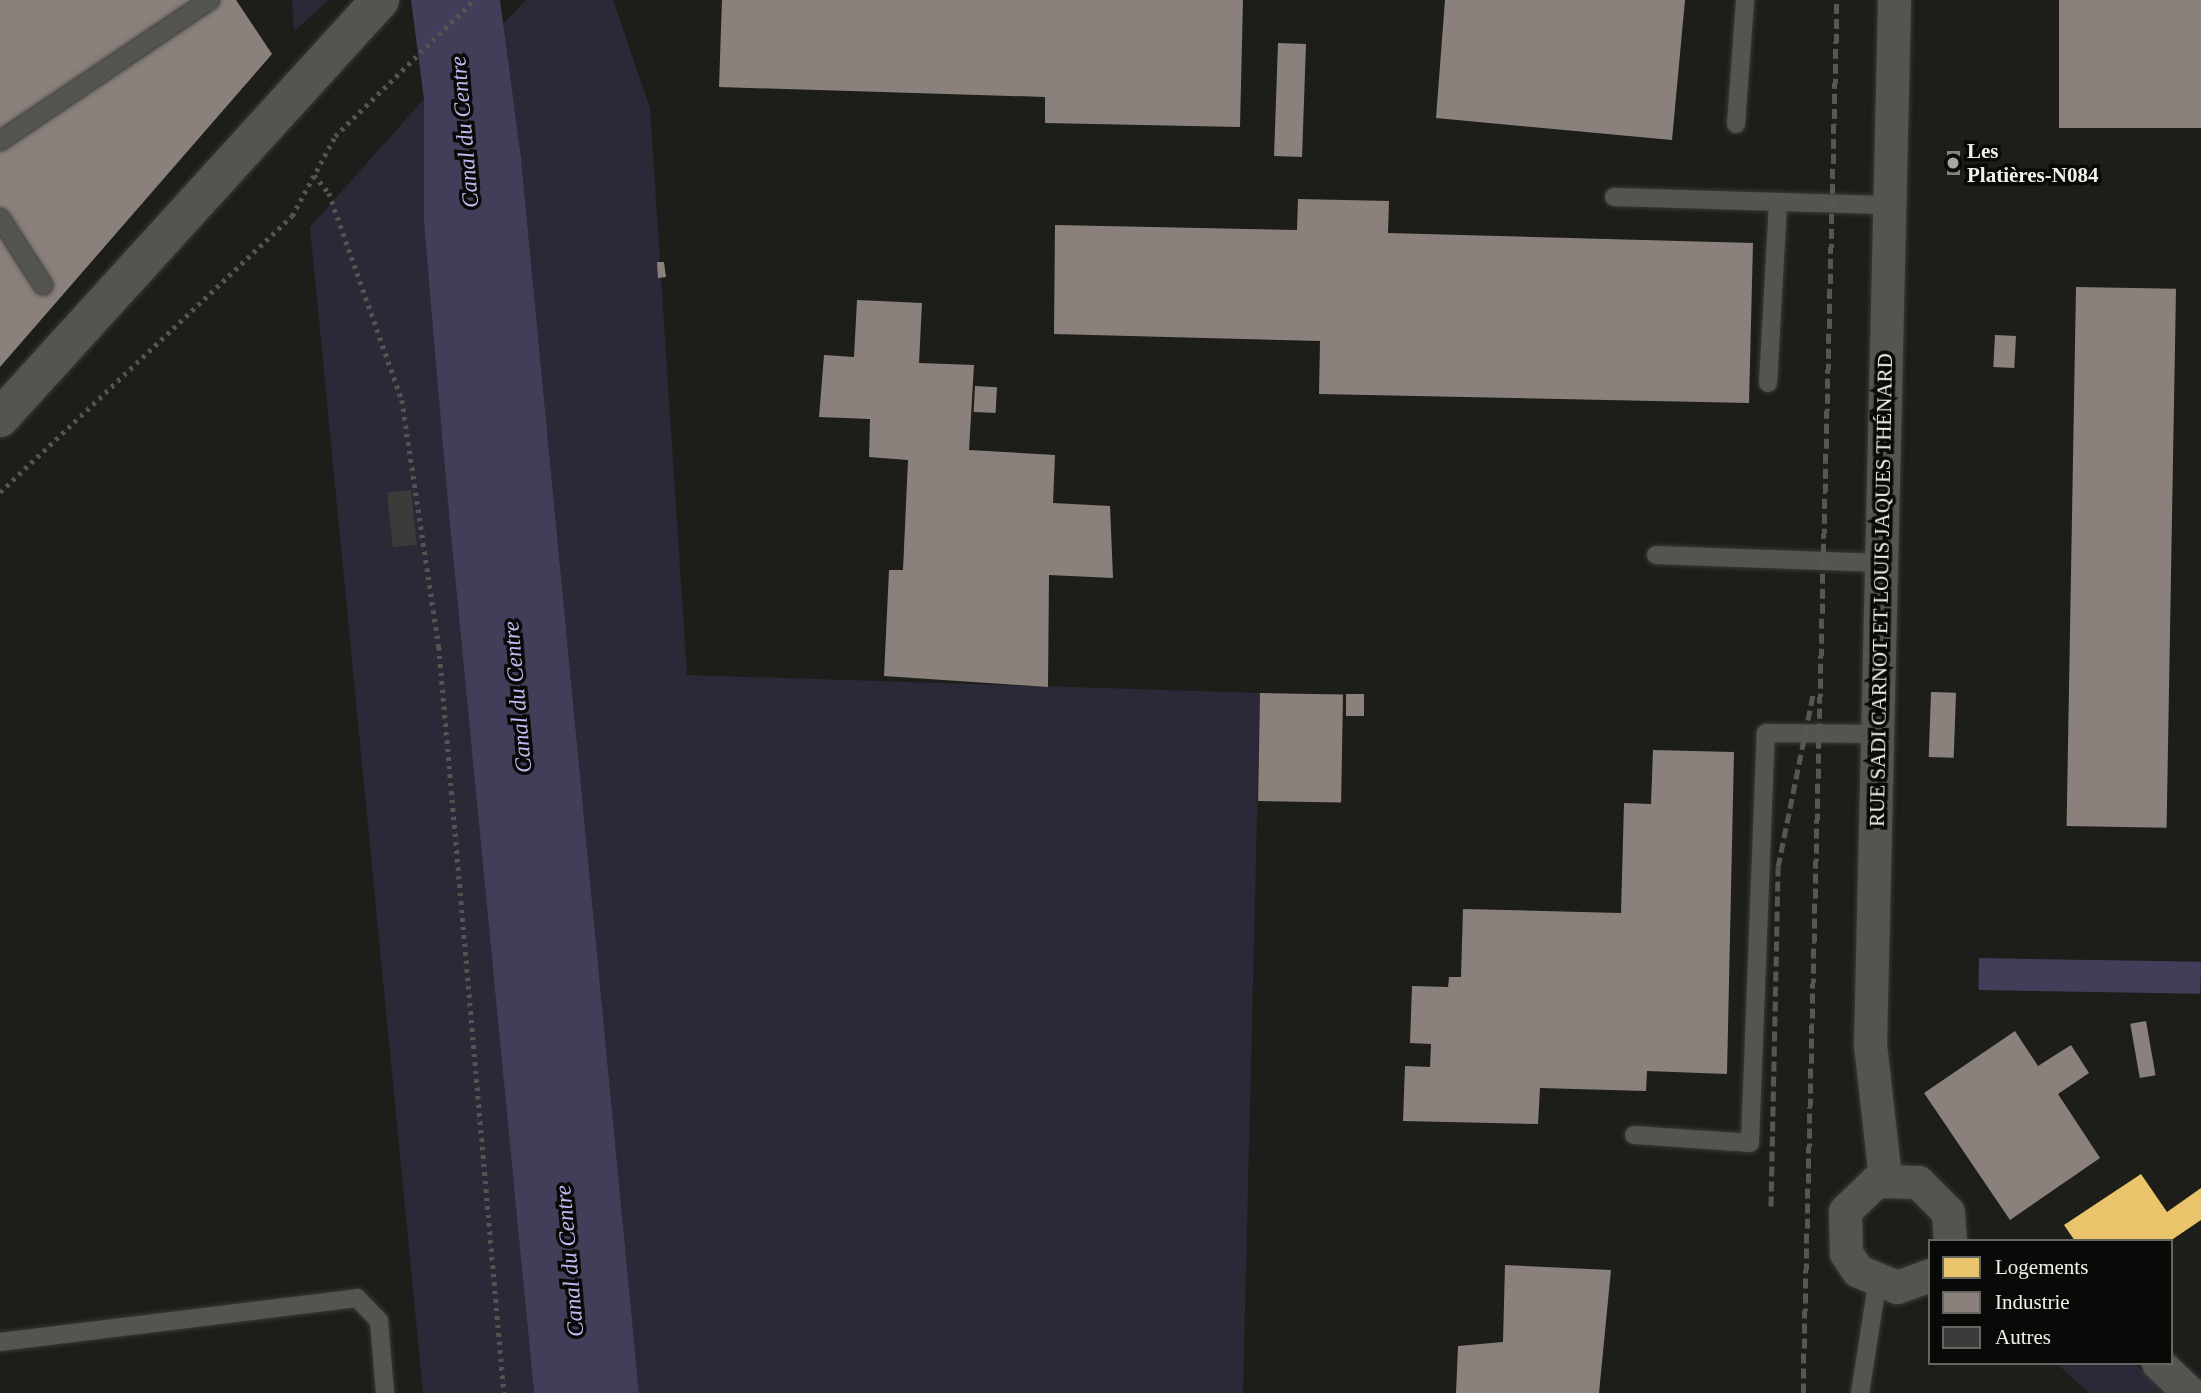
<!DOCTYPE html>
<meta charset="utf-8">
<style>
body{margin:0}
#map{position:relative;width:2201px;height:1393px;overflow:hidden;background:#1d1e1a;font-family:"Times New Roman",serif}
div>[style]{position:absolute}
.green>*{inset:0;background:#2b2837}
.water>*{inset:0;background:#433d5a;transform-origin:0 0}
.homes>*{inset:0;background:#e9c46a}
.industry>*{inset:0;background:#8a817c;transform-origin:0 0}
.building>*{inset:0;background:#3b3c39;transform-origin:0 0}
.path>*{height:4.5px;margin-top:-2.25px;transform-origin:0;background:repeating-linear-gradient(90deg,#545551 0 3.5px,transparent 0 8.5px)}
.roads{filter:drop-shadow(0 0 2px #393a37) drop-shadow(0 0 2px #393a37)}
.lane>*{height:18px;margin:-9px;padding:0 9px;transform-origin:9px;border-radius:9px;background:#545551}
.street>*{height:33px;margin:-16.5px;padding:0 16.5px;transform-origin:16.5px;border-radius:16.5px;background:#545551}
.secondary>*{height:38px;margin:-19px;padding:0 19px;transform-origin:19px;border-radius:19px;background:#545551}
.rail>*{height:5px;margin-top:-2.5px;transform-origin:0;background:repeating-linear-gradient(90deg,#565754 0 10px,transparent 0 15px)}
.dots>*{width:19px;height:19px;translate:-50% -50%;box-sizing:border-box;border:4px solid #090a07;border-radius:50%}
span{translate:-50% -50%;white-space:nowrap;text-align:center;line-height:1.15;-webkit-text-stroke:7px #090a07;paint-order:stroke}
.poi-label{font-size:21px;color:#eff1eb;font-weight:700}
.left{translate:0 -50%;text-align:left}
.street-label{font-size:21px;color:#eff1eb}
.water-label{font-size:23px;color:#c3b8f4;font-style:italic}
.legend{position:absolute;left:1928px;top:1239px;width:245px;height:126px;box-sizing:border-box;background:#090a07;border:2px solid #656662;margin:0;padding:9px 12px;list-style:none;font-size:21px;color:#eff1eb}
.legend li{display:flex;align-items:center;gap:14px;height:35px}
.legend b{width:35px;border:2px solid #656662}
</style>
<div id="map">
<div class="green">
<i style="clip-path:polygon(292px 0,329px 0,294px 31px)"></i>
<i style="clip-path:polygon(526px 0,613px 0,650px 108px,687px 675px,1260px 693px,1243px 1393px,639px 1393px,521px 158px,502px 25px)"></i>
<i style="clip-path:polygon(424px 99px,424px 223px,534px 1393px,423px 1393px,310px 227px)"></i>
<i style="clip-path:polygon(2056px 1363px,2134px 1363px,2165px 1393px,2089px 1393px)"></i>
</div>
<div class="water">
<i style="clip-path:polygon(411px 0,500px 0,521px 158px,639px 1393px,534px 1393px,447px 492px,424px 223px,424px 99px)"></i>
<i style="left:1979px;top:958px;width:222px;height:32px;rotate:1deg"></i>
</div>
<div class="homes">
<i style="clip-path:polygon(2141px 1174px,2167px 1212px,2201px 1188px,2201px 1220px,2170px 1241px,2075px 1241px,2064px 1225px)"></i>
</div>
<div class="industry">
<i style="clip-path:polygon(0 0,236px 0,272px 54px,0 367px)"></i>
<i style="clip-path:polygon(722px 0,1243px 0,1240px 127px,1045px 123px,1045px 97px,719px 87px)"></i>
<i style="clip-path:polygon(1445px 0,1685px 0,1672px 140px,1436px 118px)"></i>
<i style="left:2059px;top:0;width:142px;height:128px"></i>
<i style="left:1278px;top:43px;width:28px;height:113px;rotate:2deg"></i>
<i style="left:1947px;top:151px;width:13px;height:24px"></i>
<i style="clip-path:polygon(1298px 199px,1389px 201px,1388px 233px,1753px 243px,1749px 403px,1319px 394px,1320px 341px,1054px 334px,1055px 225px,1297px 230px)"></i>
<i style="clip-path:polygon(657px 262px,664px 262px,666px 277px,658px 278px)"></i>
<i style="left:2076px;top:287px;width:100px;height:539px;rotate:1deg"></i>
<i style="clip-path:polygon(857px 300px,922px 303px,919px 363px,974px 365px,969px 450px,1055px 455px,1053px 503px,1110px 506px,1113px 578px,1049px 575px,1048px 687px,884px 676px,889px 570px,903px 570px,908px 460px,869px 457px,870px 419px,819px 417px,824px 355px,854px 357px)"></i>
<i style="left:1995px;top:335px;width:21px;height:32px;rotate:3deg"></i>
<i style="left:975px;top:386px;width:22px;height:26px;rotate:3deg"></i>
<i style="left:1931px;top:692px;width:25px;height:65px;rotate:2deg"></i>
<i style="left:1260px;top:693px;width:83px;height:108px;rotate:1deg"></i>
<i style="left:1346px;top:694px;width:18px;height:22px"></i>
<i style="clip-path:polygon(1653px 750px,1734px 752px,1727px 1074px,1647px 1071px,1646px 1091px,1540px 1088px,1538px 1124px,1403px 1121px,1405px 1066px,1430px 1067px,1431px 1044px,1410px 1043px,1412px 986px,1448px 987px,1449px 977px,1461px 977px,1463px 909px,1621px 913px,1624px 803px,1651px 804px)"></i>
<i style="left:2146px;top:1021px;width:55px;height:16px;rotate:80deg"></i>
<i style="clip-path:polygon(2015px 1031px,2038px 1066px,2071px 1045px,2089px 1073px,2058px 1094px,2100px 1158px,2010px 1220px,1924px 1093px)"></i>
<i style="clip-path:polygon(1505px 1265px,1611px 1270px,1599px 1393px,1456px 1393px,1458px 1346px,1503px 1342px)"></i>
</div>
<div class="building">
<i style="left:411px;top:490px;width:55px;height:24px;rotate:84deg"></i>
</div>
<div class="path">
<i style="left:314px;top:175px;width:23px;rotate:50deg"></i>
<i style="left:329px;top:193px;width:219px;rotate:70.6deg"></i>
<i style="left:402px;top:400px;width:250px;rotate:81.5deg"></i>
<i style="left:439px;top:647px;width:749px;rotate:85.02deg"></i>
<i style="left:0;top:492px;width:402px;rotate:-43.4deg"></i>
<i style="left:292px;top:216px;width:91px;rotate:-61.7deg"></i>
<i style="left:335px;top:136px;width:194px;rotate:-44.4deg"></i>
</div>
<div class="roads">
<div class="lane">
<i style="left:1736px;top:124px;width:124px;rotate:-85.8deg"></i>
<i style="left:0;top:141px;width:253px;rotate:-33.9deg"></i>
<i style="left:1614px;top:197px;width:276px;rotate:1.7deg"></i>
<i style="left:0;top:218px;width:80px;rotate:57.3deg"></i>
<i style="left:1768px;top:383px;width:181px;rotate:-86.8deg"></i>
<i style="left:1656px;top:555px;width:226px;rotate:2deg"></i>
<i style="left:1634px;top:1135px;width:116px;rotate:3.9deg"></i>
<i style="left:1750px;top:1143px;width:410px;rotate:-87.8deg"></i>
<i style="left:1766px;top:733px;width:112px;rotate:0.5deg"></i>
<i style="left:0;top:1342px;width:360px;rotate:-7deg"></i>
<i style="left:357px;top:1298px;width:32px;rotate:46deg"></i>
<i style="left:379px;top:1321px;width:72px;rotate:85.2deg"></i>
<i style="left:1860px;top:1393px;width:110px;rotate:-81.1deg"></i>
</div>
<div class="street">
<i style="left:1885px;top:1178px;width:134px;rotate:-96.4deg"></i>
<i style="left:1870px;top:1045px;width:1045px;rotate:-88.68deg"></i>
<i style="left:1930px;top:1275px;width:35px;rotate:160deg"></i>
<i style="left:1897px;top:1287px;width:42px;rotate:-157.7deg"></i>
<i style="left:1858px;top:1271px;width:22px;rotate:-124deg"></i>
<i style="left:1846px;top:1253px;width:42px;rotate:-91.4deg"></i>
<i style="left:1845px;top:1211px;width:43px;rotate:-44.1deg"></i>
<i style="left:1876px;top:1181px;width:42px;rotate:1.4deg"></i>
<i style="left:1918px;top:1182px;width:42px;rotate:45deg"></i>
<i style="left:1948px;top:1212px;width:29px;rotate:86deg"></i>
<i style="left:2158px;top:1363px;width:44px;rotate:43.2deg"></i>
</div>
<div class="secondary">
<i style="left:0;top:418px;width:565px;rotate:-47.73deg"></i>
</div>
</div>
<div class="rail">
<i style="left:1771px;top:1206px;width:339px;rotate:-88.8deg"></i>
<i style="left:1778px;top:867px;width:176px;rotate:-78.5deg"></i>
<i style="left:1803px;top:1393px;width:1393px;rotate:-88.6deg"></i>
</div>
<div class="dots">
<i style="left:1953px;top:163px;background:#a6a7a2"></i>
</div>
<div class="poi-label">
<span class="left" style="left:1967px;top:163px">Les<br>Platières-N084</span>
</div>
<div class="street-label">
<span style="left:1881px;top:590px;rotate:-89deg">RUE SADI CARNOT ET LOUIS JAQUES THÉNARD</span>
</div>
<div class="water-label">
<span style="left:465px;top:132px;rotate:-95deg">Canal du Centre</span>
<span style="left:518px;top:697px;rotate:-95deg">Canal du Centre</span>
<span style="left:570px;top:1261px;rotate:-95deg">Canal du Centre</span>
</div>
<ul class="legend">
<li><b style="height:19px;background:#e9c46a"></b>Logements</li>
<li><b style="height:19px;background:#8a817c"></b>Industrie</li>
<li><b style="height:19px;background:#3b3c39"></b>Autres</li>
</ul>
</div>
